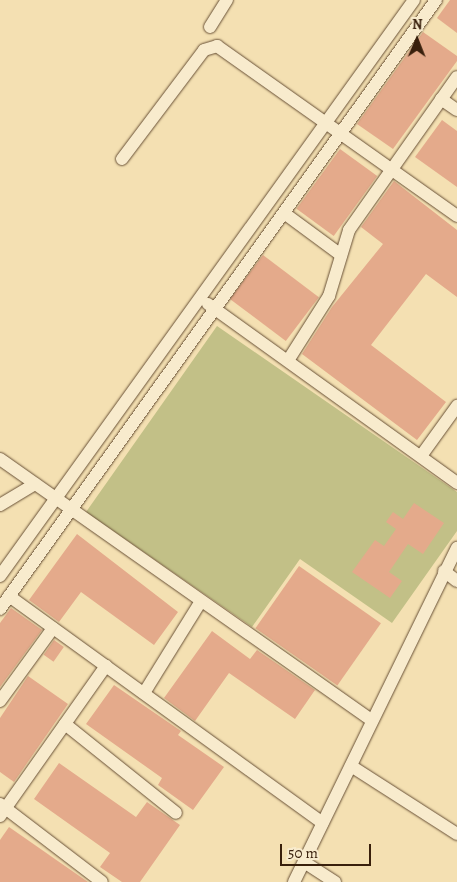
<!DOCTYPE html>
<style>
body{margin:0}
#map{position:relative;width:457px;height:882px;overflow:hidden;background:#f4e0b2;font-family:Alegreya,serif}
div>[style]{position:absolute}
.green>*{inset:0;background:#c2c087}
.building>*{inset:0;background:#e4aa8b;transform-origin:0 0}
.roads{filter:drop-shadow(0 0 1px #685036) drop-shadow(0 0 1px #685036)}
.minor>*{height:12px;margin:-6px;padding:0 6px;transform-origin:6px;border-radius:6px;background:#f8ebcd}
span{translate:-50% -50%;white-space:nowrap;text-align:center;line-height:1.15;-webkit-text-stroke:4px #f8ebcd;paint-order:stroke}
.north{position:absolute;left:392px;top:15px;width:50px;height:50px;-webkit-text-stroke:4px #f8ebcd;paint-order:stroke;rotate:1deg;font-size:14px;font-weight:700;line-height:20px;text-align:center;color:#39200c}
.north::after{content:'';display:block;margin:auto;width:18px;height:22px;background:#39200c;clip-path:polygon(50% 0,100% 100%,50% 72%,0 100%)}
.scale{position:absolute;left:280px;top:844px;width:91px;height:22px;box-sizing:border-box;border:2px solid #39200c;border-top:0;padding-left:6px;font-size:15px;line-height:18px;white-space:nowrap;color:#39200c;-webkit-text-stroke:4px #f8ebcd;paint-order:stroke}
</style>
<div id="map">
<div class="green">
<i style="clip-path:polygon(217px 326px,457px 492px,457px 531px,392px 623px,300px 559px,252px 627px,86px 512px)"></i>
</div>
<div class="building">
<i style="clip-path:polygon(450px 0,457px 0,457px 33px,437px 18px)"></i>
<i style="clip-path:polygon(423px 32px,457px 56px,457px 61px,393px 149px,357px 124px)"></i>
<i style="clip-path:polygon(442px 120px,457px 131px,457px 187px,415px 157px)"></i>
<i style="left:340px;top:149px;width:46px;height:74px;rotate:36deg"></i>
<i style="clip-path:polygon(394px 181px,457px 230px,457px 297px,426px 274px,371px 345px,446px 402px,417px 440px,302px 354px,332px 307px,383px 244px,361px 227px)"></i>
<i style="left:263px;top:255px;width:70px;height:55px;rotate:37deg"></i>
<i style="clip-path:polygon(414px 503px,444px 523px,423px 554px,408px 544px,389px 572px,402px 581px,390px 598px,352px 572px,375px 540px,384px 546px,396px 529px,386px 522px,393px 512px,403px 519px)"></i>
<i style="clip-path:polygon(77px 534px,178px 612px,154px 645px,81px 592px,59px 622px,29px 600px)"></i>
<i style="left:299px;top:566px;width:100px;height:76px;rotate:35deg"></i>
<i style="clip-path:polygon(11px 608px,42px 630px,0 687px,0 623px)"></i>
<i style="clip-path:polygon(212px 631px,250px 659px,257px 650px,315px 690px,295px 719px,229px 673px,195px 721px,164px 698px)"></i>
<i style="left:54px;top:640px;width:12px;height:18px;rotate:35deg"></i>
<i style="clip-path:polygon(28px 676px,68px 704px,14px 782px,0 772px,0 718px)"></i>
<i style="clip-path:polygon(114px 685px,181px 731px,178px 735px,224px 767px,193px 810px,158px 785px,162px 778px,86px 724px)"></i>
<i style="clip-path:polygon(59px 763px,136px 817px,147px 802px,180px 825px,140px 882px,122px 882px,100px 867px,110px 853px,34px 799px)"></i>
<i style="clip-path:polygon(9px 827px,88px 882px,0 882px,0 840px)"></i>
</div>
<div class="roads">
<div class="minor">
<i style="left:210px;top:27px;width:32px;rotate:-58deg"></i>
<i style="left:441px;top:99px;width:19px;rotate:35deg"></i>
<i style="left:122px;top:159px;width:136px;rotate:-53deg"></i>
<i style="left:204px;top:50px;width:14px;rotate:-17deg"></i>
<i style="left:217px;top:46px;width:294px;rotate:35.3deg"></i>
<i style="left:284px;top:213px;width:71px;rotate:36.4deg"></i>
<i style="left:208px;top:304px;width:307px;rotate:35.7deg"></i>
<i style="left:289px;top:359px;width:75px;rotate:-57.6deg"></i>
<i style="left:329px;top:296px;width:69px;rotate:-73.1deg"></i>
<i style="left:349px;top:230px;width:187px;rotate:-54.8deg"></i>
<i style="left:421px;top:456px;width:62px;rotate:-54.2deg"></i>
<i style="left:0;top:459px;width:454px;rotate:35.1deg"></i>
<i style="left:0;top:505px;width:41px;rotate:-31deg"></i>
<i style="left:444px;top:571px;width:16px;rotate:38deg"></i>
<i style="left:0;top:576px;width:709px;rotate:-54.29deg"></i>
<i style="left:9px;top:596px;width:387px;rotate:35.9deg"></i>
<i style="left:0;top:609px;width:749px;rotate:-54.4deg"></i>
<i style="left:144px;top:693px;width:108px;rotate:-58.2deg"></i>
<i style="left:0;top:701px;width:90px;rotate:-54deg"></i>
<i style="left:65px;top:724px;width:142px;rotate:38.7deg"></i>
<i style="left:351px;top:766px;width:126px;rotate:32.7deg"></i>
<i style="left:0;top:804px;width:128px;rotate:37.4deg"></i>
<i style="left:0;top:816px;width:184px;rotate:-54.8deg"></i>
<i style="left:304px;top:862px;width:37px;rotate:33deg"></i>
<i style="left:294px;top:882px;width:372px;rotate:-64deg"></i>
</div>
</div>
<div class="north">N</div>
<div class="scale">50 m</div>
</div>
